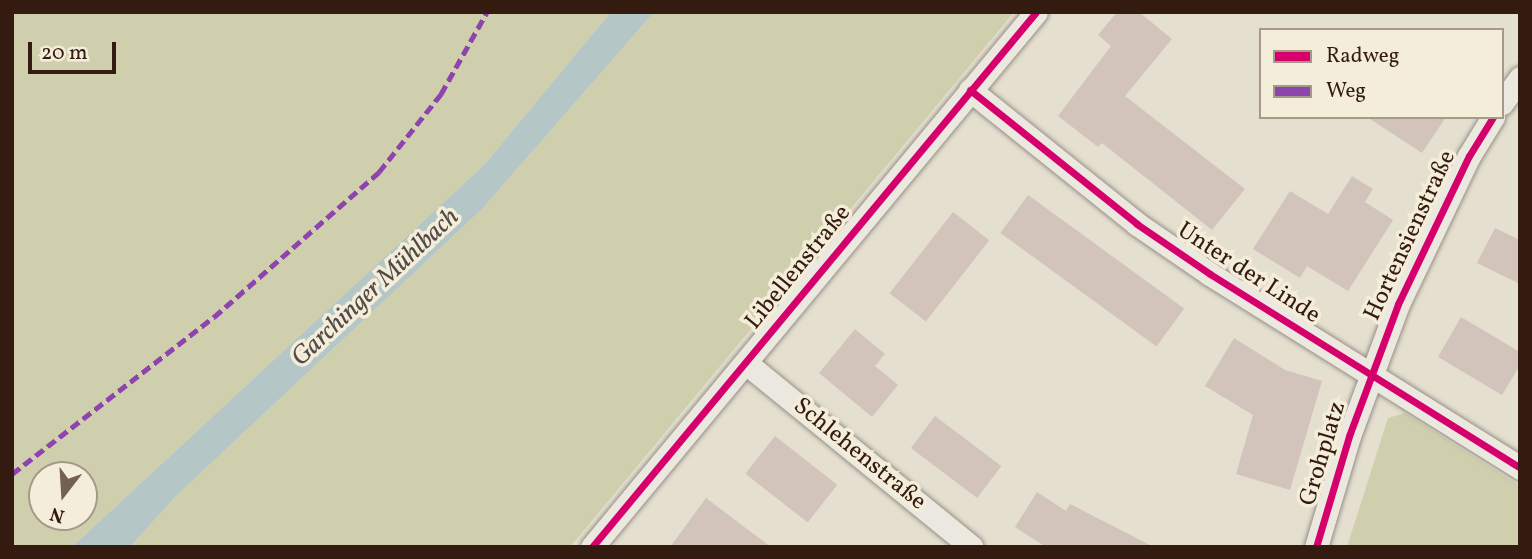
<!DOCTYPE html>
<meta charset="utf-8">
<style>
body{margin:0}
#map{position:relative;width:1532px;height:559px;overflow:hidden;background:#e5dfcf;font-family:Vollkorn,serif}
div>[style]{position:absolute}
.green>*{inset:0;background:#d0cfad}
.water>*{inset:0;background:#b4c6c5}
.building>*{inset:0;background:#d2c4bb;transform-origin:0 0}
.roads{filter:drop-shadow(0 0 2px #969086) drop-shadow(0 0 2px #969086)}
.minor>*{height:23px;margin:-11.5px;padding:0 11.5px;transform-origin:11.5px;border-radius:11.5px;background:#ebe8df}
.quiet>*{height:5px;margin-top:-2.5px;transform-origin:0;background:repeating-linear-gradient(90deg,#8e44ad 0 10px,transparent 0 15px)}
.cycleway>*{height:7px;margin:-3.5px;padding:0 3.5px;transform-origin:3.5px;border-radius:3.5px;background:#d6006c}
span{translate:-50% -50%;white-space:nowrap;text-align:center;line-height:1.15;-webkit-text-stroke:7px #f4edda;paint-order:stroke}
.street-label{font-size:24px;color:#331b10}
.water-label{font-size:26px;color:#534b45;font-style:italic}
.frame{position:absolute;inset:0;border:14px solid #331b10;pointer-events:none}
.legend{position:absolute;left:1259px;top:28px;width:245px;height:91px;box-sizing:border-box;background:#f4edda;border:2px solid #a79989;margin:0;padding:9px 12px;list-style:none;font-size:21px;color:#331b10}
.legend li{display:flex;align-items:center;gap:14px;height:35px}
.legend b{width:35px;border:2px solid #a79989}
.north{position:absolute;left:28px;top:461px;width:70px;height:70px;box-sizing:border-box;background:#f4edda;border:2px solid #a79989;border-radius:50%;rotate:197deg;font-size:19px;font-weight:700;line-height:28px;text-align:center;color:#331b10}
.north::after{content:'';display:block;margin:auto;width:24px;height:32px;background:#716053;clip-path:polygon(50% 0,100% 100%,50% 72%,0 100%)}
.scale{position:absolute;left:28px;top:42px;width:88px;height:32px;box-sizing:border-box;border:4px solid #331b10;border-top:0;padding-left:9px;font-size:21px;line-height:24px;white-space:nowrap;color:#331b10;-webkit-text-stroke:5px #f4edda;paint-order:stroke}
</style>
<div id="map">
<div class="green">
<i style="clip-path:polygon(evenodd,12px 12px,611px 12px,484px 165px,72px 547px,12px 547px,12px 12px,42px 475px,84px 475px,84px 517px,42px 517px,42px 475px)"></i>
<i style="clip-path:polygon(654px 12px,1014px 12px,570px 547px,130px 547px,176px 496px,482px 209px)"></i>
<i style="clip-path:polygon(1405px 413px,1520px 486px,1520px 547px,1347px 547px,1388px 418px)"></i>
</div>
<div class="water">
<i style="clip-path:polygon(611px 12px,654px 12px,482px 209px,176px 496px,130px 547px,72px 547px,484px 165px)"></i>
</div>
<div class="building">
<i style="clip-path:polygon(1117px 12px,1139px 12px,1172px 39px,1125px 96px,1245px 189px,1212px 230px,1102px 143px,1098px 147px,1058px 116px,1111px 46px,1098px 35px)"></i>
<i style="clip-path:polygon(1367px 117px,1446px 117px,1422px 153px)"></i>
<i style="clip-path:polygon(1352px 176px,1373px 189px,1365px 202px,1393px 220px,1348px 291px,1307px 266px,1300px 278px,1253px 249px,1290px 191px,1328px 214px)"></i>
<i style="left:1028px;top:195px;width:193px;height:47px;rotate:36deg"></i>
<i style="left:953px;top:212px;width:46px;height:103px;rotate:38deg"></i>
<i style="clip-path:polygon(1495px 228px,1520px 240px,1520px 284px,1477px 263px)"></i>
<i style="clip-path:polygon(1461px 317px,1520px 352px,1520px 365px,1502px 395px,1438px 357px)"></i>
<i style="clip-path:polygon(855px 329px,885px 354px,875px 366px,898px 385px,872px 417px,819px 373px)"></i>
<i style="clip-path:polygon(1234px 338px,1285px 370px,1322px 381px,1290px 490px,1236px 474px,1253px 415px,1205px 386px)"></i>
<i style="left:935px;top:416px;width:83px;height:40px;rotate:37deg"></i>
<i style="left:775px;top:436px;width:79px;height:48px;rotate:38deg"></i>
<i style="clip-path:polygon(1037px 492px,1066px 511px,1070px 504px,1154px 547px,1046px 547px,1015px 527px)"></i>
<i style="clip-path:polygon(706px 498px,771px 547px,670px 547px)"></i>
</div>
<div class="roads">
<div class="minor">
<i style="left:970px;top:90px;width:214px;rotate:38.7deg"></i>
<i style="left:1137px;top:224px;width:88px;rotate:34.4deg"></i>
<i style="left:1210px;top:274px;width:366px;rotate:32deg"></i>
<i style="left:1502px;top:103px;width:31px;rotate:-54deg"></i>
<i style="left:746px;top:363px;width:291px;rotate:39.2deg"></i>
<i style="left:592px;top:547px;width:695px;rotate:-50.31deg"></i>
<i style="left:1316px;top:547px;width:116px;rotate:-73.4deg"></i>
<i style="left:1349px;top:436px;width:141px;rotate:-69.6deg"></i>
<i style="left:1398px;top:304px;width:164px;rotate:-64.4deg"></i>
<i style="left:1469px;top:156px;width:46px;rotate:-58.4deg"></i>
</div>
</div>
<div class="quiet">
<i style="left:12px;top:474px;width:256px;rotate:-37.9deg"></i>
<i style="left:214px;top:317px;width:220px;rotate:-41.3deg"></i>
<i style="left:379px;top:172px;width:100px;rotate:-51.5deg"></i>
<i style="left:441px;top:94px;width:94px;rotate:-60.7deg"></i>
</div>
<div class="cycleway">
<i style="left:970px;top:90px;width:214px;rotate:38.7deg"></i>
<i style="left:1137px;top:224px;width:88px;rotate:34.4deg"></i>
<i style="left:1210px;top:274px;width:366px;rotate:32deg"></i>
<i style="left:592px;top:547px;width:695px;rotate:-50.31deg"></i>
<i style="left:1316px;top:547px;width:116px;rotate:-73.4deg"></i>
<i style="left:1349px;top:436px;width:141px;rotate:-69.6deg"></i>
<i style="left:1398px;top:304px;width:164px;rotate:-64.4deg"></i>
<i style="left:1469px;top:156px;width:46px;rotate:-58.4deg"></i>
</div>
<div class="street-label">
<span style="left:1411px;top:236px;rotate:-65deg">Hortensienstraße</span>
<span style="left:799px;top:268px;rotate:-51deg">Libellenstraße</span>
<span style="left:1248px;top:274px;rotate:33deg">Unter der Linde</span>
<span style="left:1324px;top:454px;rotate:-73deg">Grohplatz</span>
<span style="left:859px;top:455px;rotate:39deg">Schlehenstraße</span>
</div>
<div class="water-label">
<span style="left:376px;top:288px;rotate:-43deg">Garchinger Mühlbach</span>
</div>
<div class="frame"></div>
<ul class="legend">
<li><b style="height:9px;background:#d6006c"></b>Radweg</li>
<li><b style="height:9px;background:#8e44ad"></b>Weg</li>
</ul>
<div class="north">N</div>
<div class="scale">20 m</div>
</div>
